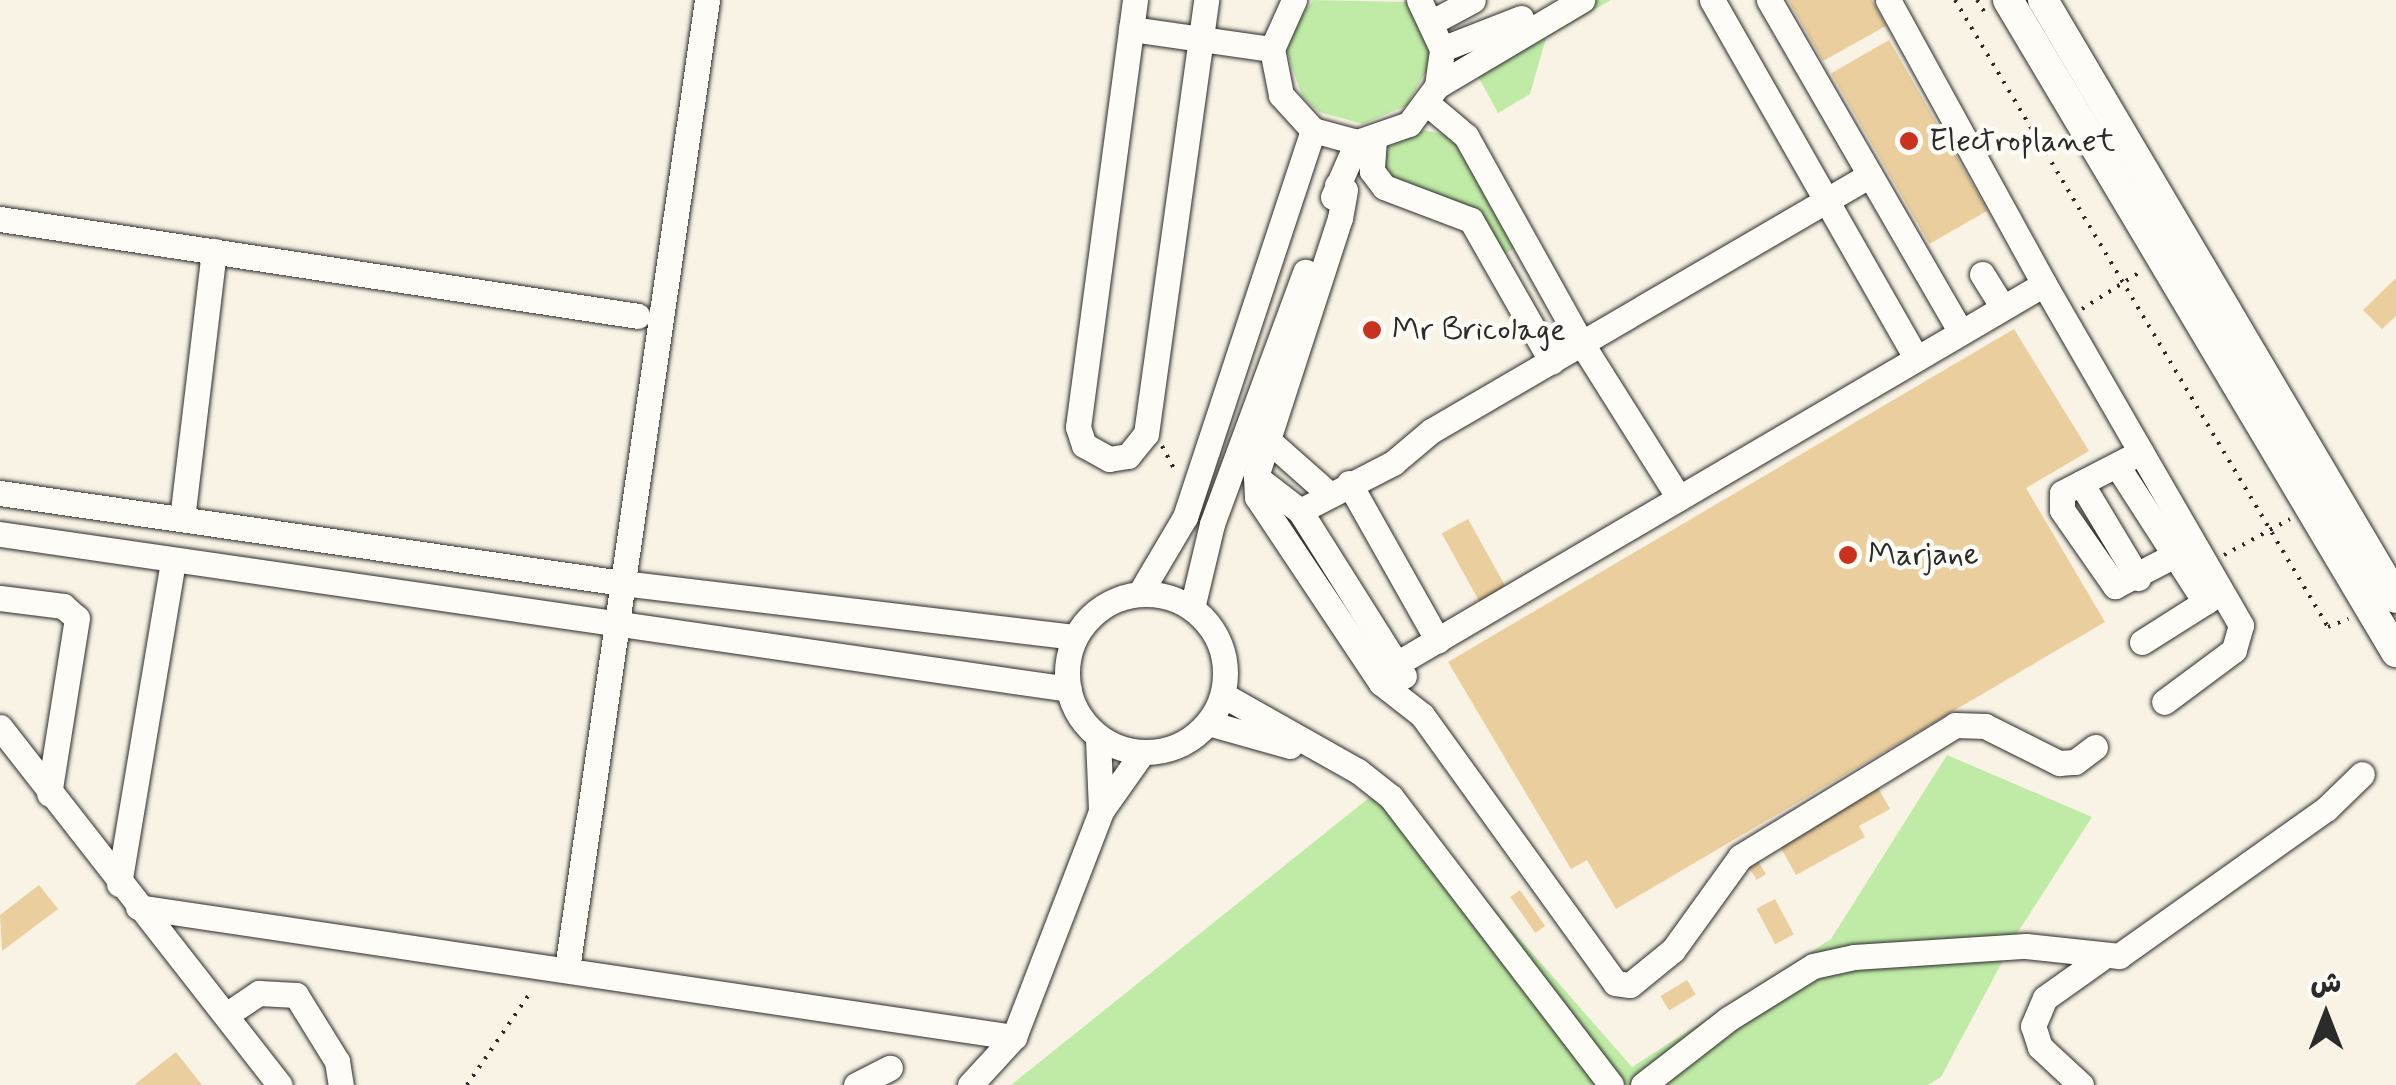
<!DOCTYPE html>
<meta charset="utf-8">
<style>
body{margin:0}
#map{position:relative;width:2396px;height:1085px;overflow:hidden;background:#f9f3e5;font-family:Mynerve,"Playpen Sans Arabic",sans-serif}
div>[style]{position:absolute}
.green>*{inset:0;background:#c0eba7}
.building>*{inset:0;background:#eace9e;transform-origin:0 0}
.path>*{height:4px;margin-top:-2px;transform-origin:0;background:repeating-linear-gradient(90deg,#2b2b2b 0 2.5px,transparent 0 10.5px)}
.roads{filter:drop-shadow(0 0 2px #2b2b2b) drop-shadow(0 0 2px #2b2b2b)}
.minor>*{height:25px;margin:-12.5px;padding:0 12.5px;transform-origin:12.5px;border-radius:12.5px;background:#fdfcf7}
.minor>.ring{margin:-12.5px;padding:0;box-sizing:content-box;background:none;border:25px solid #fdfcf7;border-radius:50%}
.major>*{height:30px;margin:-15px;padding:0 15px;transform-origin:15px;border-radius:15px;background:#fdfcf7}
.dots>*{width:28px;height:28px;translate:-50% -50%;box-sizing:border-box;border:5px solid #fdfcf7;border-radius:50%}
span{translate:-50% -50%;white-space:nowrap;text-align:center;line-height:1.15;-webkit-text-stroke:9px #fdfcf7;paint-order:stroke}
.poi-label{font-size:32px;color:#2b2b2b}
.left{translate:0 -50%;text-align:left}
.north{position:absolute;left:2276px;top:965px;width:100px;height:100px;-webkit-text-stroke:8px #fdfcf7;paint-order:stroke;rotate:0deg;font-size:28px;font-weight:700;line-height:40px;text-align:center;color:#2b2b2b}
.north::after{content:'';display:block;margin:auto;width:35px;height:45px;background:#2b2b2b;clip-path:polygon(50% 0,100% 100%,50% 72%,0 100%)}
</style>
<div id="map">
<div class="green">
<i style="clip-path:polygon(1313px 0,1408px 2px,1429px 43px,1429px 66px,1406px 106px,1363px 124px,1319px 112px,1302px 96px,1287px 52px,1292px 29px)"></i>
<i style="clip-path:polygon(1592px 0,1611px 0,1546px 38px,1530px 94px,1498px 113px,1474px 69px)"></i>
<i style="clip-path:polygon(1424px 130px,1451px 136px,1517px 247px,1499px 257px,1474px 209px,1392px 183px,1377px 157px,1382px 150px)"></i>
<i style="clip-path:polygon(1947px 755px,2092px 817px,2018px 932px,1941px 1077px,1928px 1085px,1011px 1085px,1385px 785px,1632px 1067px,1831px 939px)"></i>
</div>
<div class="building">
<i style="clip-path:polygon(1788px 0,1872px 0,1886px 26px,1823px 61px)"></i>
<i style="left:1889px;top:40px;width:197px;height:67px;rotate:60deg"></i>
<i style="clip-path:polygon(2396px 278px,2396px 316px,2382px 329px,2363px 310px)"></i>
<i style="clip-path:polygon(2014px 329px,2089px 451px,2026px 488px,2105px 622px,1616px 909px,1587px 860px,1571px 869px,1448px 662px)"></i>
<i style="left:1468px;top:519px;width:77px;height:30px;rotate:61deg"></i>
<i style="clip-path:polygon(1877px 786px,1890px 809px,1859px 826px,1865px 837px,1796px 875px,1777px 841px)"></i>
<i style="left:1756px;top:858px;width:19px;height:11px;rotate:58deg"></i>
<i style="clip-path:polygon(39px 885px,58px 909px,2px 951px,0 915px)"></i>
<i style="left:1520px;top:890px;width:44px;height:12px;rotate:55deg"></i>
<i style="left:1775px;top:899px;width:40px;height:21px;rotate:62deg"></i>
<i style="left:1687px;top:980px;width:17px;height:31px;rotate:59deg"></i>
<i style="clip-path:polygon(176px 1052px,202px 1085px,134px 1085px)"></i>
</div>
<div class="path">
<i style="left:1955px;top:0;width:730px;rotate:59.25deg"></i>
<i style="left:2328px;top:627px;width:22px;rotate:-22deg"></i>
<i style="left:1977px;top:0;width:15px;rotate:58deg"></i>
<i style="left:2082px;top:309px;width:69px;rotate:-32.5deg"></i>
<i style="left:1162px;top:446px;width:30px;rotate:62deg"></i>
<i style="left:2224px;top:555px;width:75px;rotate:-28.6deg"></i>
<i style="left:467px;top:1085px;width:115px;rotate:-55.6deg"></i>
</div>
<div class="roads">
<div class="minor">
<i style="left:1135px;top:0;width:431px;rotate:97.6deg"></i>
<i style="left:1078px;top:427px;width:19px;rotate:72deg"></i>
<i style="left:1084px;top:445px;width:29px;rotate:29deg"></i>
<i style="left:1109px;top:459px;width:19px;rotate:-9deg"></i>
<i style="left:1128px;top:456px;width:28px;rotate:-51deg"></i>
<i style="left:1146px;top:434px;width:438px;rotate:-82.1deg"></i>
<i style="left:1294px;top:0;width:54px;rotate:114.2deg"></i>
<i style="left:1272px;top:49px;width:47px;rotate:78.9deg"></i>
<i style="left:1281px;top:95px;width:47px;rotate:47.6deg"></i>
<i style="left:1313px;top:130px;width:46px;rotate:15.3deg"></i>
<i style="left:1357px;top:142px;width:55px;rotate:-19.1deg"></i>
<i style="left:1409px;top:124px;width:47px;rotate:-53.6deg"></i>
<i style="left:1437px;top:86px;width:37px;rotate:-82deg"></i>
<i style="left:1442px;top:49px;width:54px;rotate:-115.1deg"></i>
<i style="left:1712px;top:0;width:412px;rotate:60.3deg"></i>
<i style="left:1769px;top:0;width:382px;rotate:60deg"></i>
<i style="left:1888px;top:0;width:324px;rotate:61.2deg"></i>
<i style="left:1434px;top:21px;width:44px;rotate:-28.3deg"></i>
<i style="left:1131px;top:29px;width:142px;rotate:8.1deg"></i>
<i style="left:1442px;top:49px;width:85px;rotate:-21.4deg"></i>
<i style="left:1437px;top:86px;width:169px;rotate:-30.7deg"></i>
<i style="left:1428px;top:104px;width:50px;rotate:40.1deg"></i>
<i style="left:1466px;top:136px;width:238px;rotate:60.9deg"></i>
<i style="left:1582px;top:344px;width:182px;rotate:57.8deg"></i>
<i style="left:1374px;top:139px;width:32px;rotate:94deg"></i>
<i style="left:1372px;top:171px;width:20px;rotate:53deg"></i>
<i style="left:1384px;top:187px;width:93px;rotate:20.8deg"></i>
<i style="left:1471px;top:220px;width:163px;rotate:60.3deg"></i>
<i style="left:1337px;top:185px;width:9px;rotate:32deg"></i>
<i style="left:1345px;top:190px;width:28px;rotate:100deg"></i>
<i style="left:1340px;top:218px;width:272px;rotate:108deg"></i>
<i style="left:1256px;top:477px;width:20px;rotate:87deg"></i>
<i style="left:1257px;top:497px;width:224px;rotate:56.3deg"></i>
<i style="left:1381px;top:683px;width:52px;rotate:38deg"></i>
<i style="left:1422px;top:715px;width:330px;rotate:54.2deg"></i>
<i style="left:1615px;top:983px;width:15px;rotate:8deg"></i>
<i style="left:1630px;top:985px;width:55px;rotate:-39.1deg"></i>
<i style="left:1673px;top:950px;width:115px;rotate:-54.2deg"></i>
<i style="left:1740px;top:857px;width:252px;rotate:-31.5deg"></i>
<i style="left:1955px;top:725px;width:30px;rotate:2deg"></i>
<i style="left:1985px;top:726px;width:83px;rotate:26.6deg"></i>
<i style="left:2059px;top:763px;width:16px;rotate:-4deg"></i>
<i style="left:2075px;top:762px;width:25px;rotate:-37deg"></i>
<i style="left:1333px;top:197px;width:60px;rotate:-66.4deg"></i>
<i style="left:0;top:219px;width:645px;rotate:8.64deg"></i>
<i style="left:1982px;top:274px;width:39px;rotate:58deg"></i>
<i style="left:1268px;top:440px;width:80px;rotate:41.5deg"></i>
<i style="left:2141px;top:452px;width:89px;rotate:152.6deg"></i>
<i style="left:2062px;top:493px;width:17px;rotate:90deg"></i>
<i style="left:2062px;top:510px;width:93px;rotate:55.1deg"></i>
<i style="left:2115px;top:586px;width:89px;rotate:-27.4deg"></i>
<i style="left:2118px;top:467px;width:161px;rotate:57.2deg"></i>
<i style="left:1256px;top:477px;width:56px;rotate:37.7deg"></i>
<i style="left:1300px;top:511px;width:195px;rotate:57.8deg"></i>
<i style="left:1349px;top:483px;width:181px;rotate:60.6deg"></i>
<i style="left:2081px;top:483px;width:111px;rotate:59deg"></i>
<i style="left:0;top:493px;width:628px;rotate:8.23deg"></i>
<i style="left:622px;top:583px;width:455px;rotate:6.8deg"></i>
<i style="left:1300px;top:511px;width:105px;rotate:-27.3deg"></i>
<i style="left:1393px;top:463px;width:50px;rotate:-40.1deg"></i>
<i style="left:1431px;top:431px;width:508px;rotate:-30.25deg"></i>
<i style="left:182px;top:519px;width:270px;rotate:-83.2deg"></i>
<i style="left:0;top:534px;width:1080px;rotate:8.25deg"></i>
<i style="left:1140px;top:593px;width:88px;rotate:-59.4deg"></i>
<i style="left:1185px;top:517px;width:408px;rotate:-71.7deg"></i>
<i class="ring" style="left:1067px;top:594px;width:133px;height:133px"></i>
<i style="left:0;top:598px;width:64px;rotate:7.2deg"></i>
<i style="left:63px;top:606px;width:18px;rotate:41deg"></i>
<i style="left:77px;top:618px;width:178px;rotate:99deg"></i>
<i style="left:1192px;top:608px;width:86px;rotate:-76.6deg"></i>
<i style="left:1212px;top:524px;width:269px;rotate:-69.7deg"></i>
<i style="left:2142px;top:642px;width:90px;rotate:-32.3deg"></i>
<i style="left:1398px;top:663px;width:749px;rotate:-30.4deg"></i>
<i style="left:2044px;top:284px;width:394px;rotate:60deg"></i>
<i style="left:2241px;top:625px;width:26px;rotate:106deg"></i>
<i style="left:2234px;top:650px;width:87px;rotate:143.4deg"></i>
<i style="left:1223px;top:695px;width:155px;rotate:29.4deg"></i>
<i style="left:1358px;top:771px;width:42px;rotate:38.2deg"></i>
<i style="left:1391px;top:797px;width:362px;rotate:52.6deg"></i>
<i style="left:1208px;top:723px;width:85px;rotate:15.7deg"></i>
<i style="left:0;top:727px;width:454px;rotate:52deg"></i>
<i style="left:1098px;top:738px;width:73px;rotate:87.6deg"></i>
<i style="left:119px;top:884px;width:328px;rotate:-80.5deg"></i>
<i style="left:138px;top:907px;width:886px;rotate:8.44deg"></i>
<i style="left:567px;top:969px;width:979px;rotate:-81.78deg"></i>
<i style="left:229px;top:1013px;width:36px;rotate:-34deg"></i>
<i style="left:259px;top:993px;width:37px;rotate:3deg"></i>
<i style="left:296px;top:995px;width:78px;rotate:58.2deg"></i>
<i style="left:337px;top:1061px;width:24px;rotate:81deg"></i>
<i style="left:856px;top:1085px;width:38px;rotate:-27deg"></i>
<i style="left:970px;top:1085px;width:65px;rotate:-47.5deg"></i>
<i style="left:1014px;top:1037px;width:242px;rotate:-68.9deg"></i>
<i style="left:1101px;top:811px;width:71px;rotate:-54.7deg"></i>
<i style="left:1643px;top:1085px;width:108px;rotate:-37.8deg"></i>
<i style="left:1728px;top:1019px;width:100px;rotate:-31.9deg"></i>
<i style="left:1813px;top:966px;width:42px;rotate:-12.4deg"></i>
<i style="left:1854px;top:957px;width:172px;rotate:-3.7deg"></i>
<i style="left:2026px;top:946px;width:94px;rotate:6.1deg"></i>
<i style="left:2119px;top:956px;width:254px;rotate:-35.4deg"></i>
<i style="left:2326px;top:809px;width:50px;rotate:-44.2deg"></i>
<i style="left:2081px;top:1085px;width:56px;rotate:-137.2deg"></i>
<i style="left:2040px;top:1047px;width:22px;rotate:-108deg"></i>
<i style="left:2033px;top:1026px;width:30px;rotate:-67deg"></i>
<i style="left:2045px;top:998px;width:67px;rotate:-35.3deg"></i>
</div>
<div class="major">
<i style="left:2008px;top:0;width:759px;rotate:59.24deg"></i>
<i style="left:2043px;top:0;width:694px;rotate:59.45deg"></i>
</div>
</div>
<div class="dots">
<i style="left:1909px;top:141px;background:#c8321e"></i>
<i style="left:1372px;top:330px;background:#c8321e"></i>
<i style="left:1848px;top:555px;background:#c8321e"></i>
</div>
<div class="poi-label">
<span class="left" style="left:1929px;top:141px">Electroplanet</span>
<span class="left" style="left:1392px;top:330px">Mr Bricolage</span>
<span class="left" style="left:1868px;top:555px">Marjane</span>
</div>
<div class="north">ش</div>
</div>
